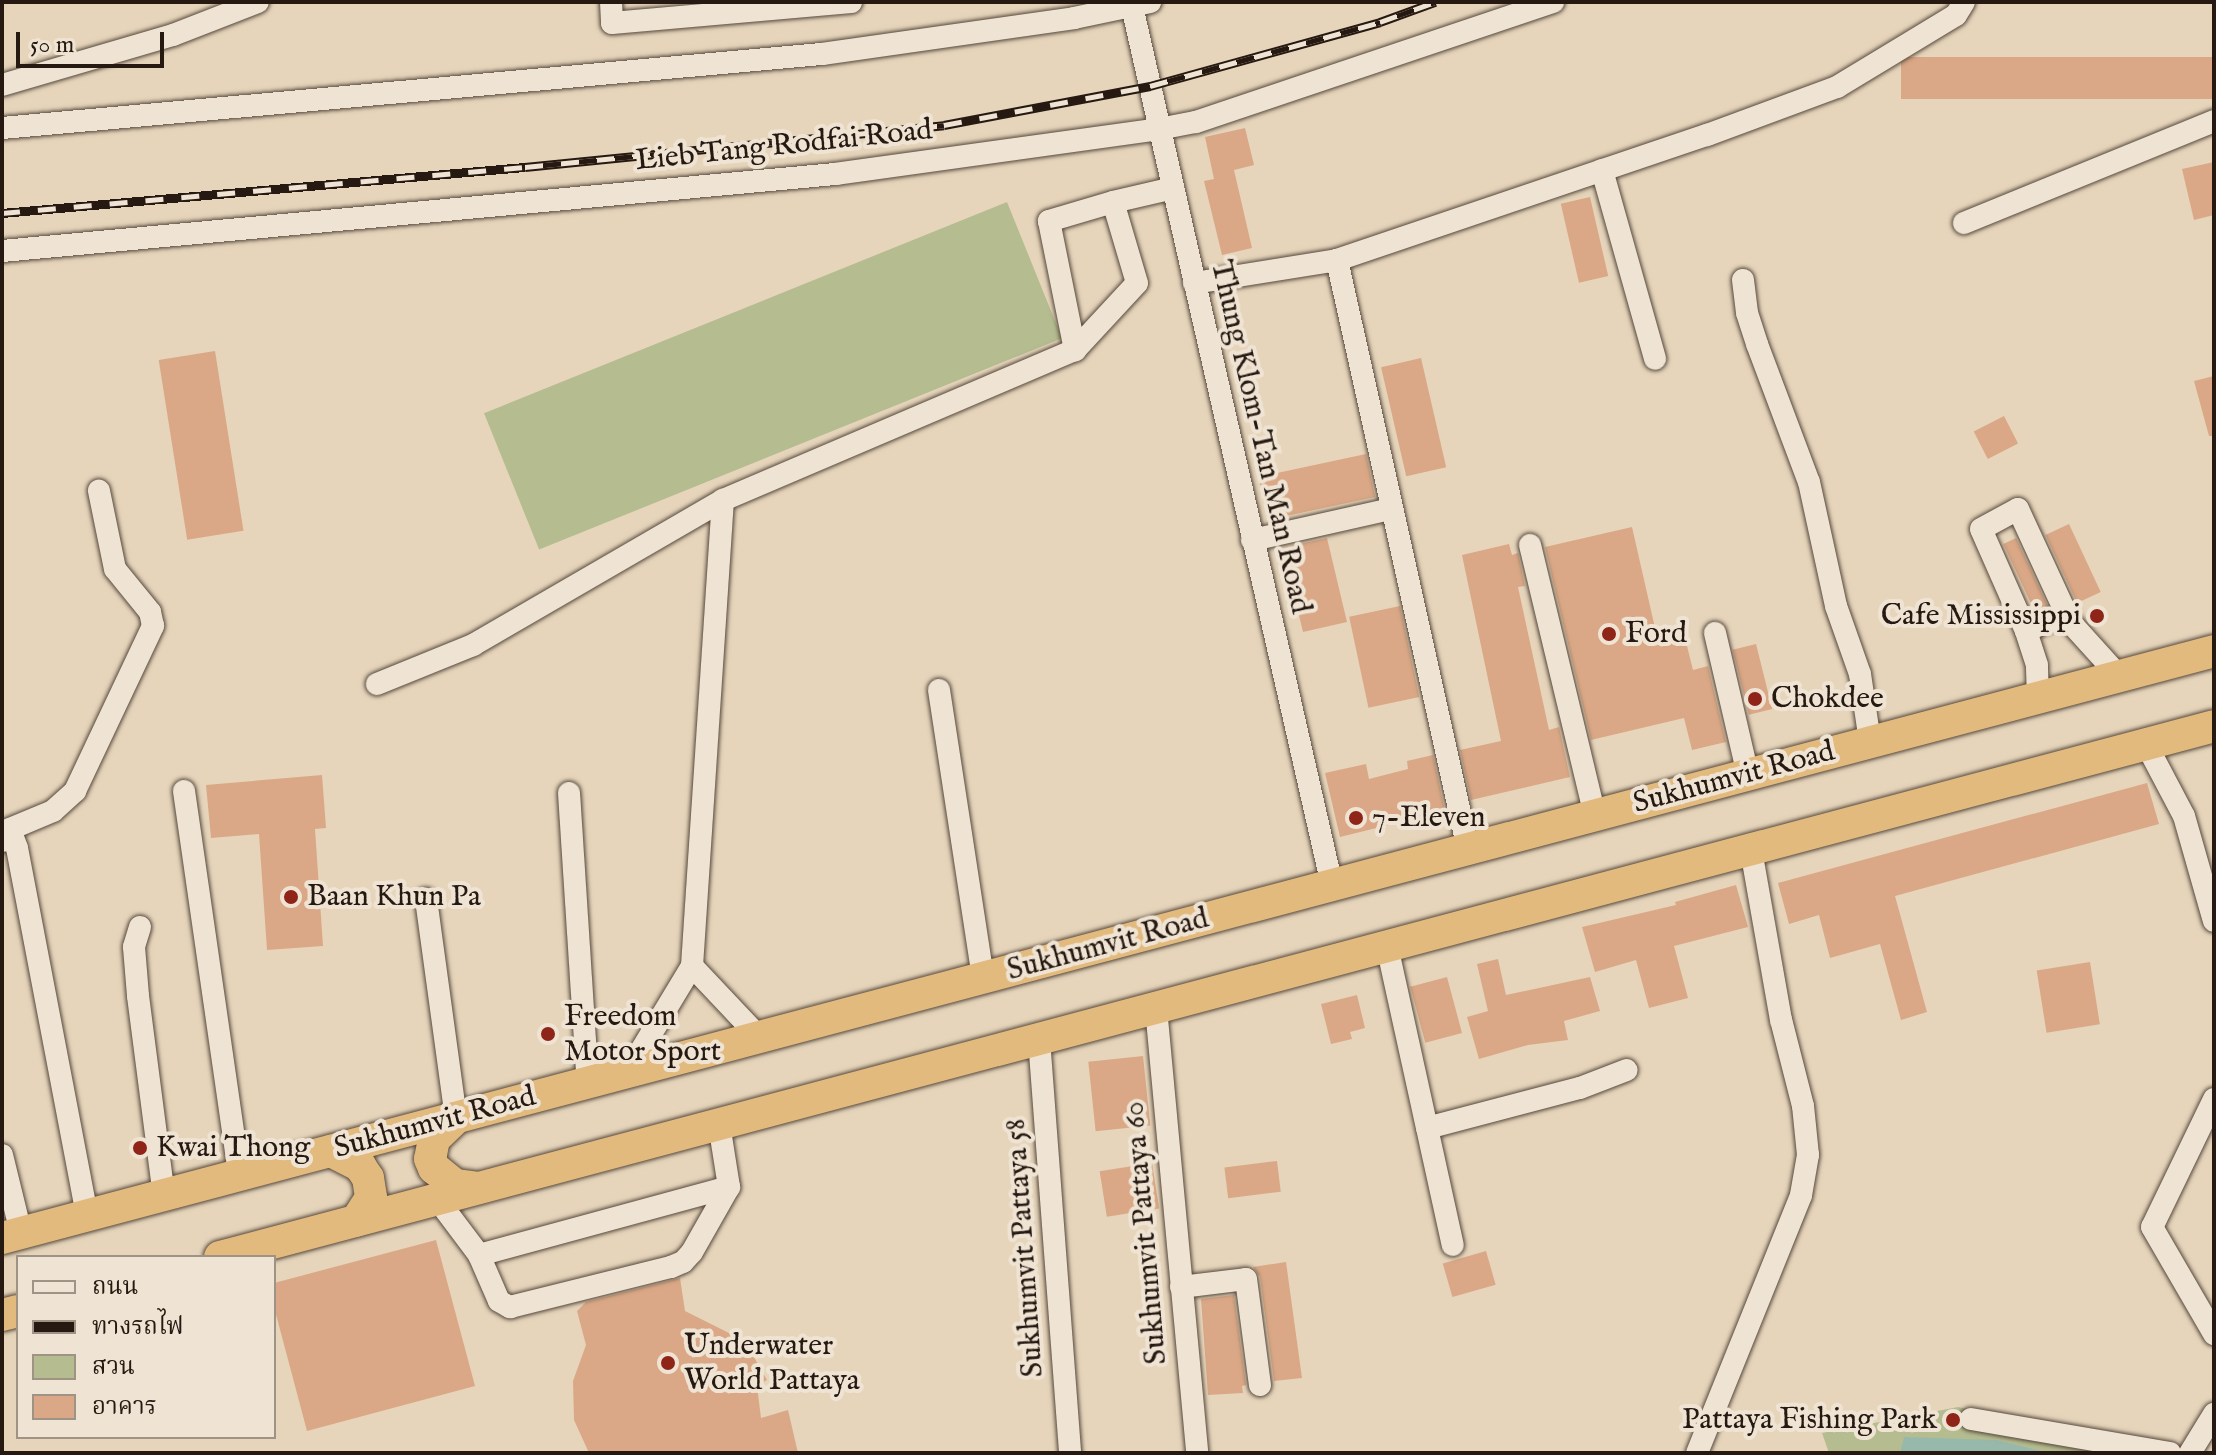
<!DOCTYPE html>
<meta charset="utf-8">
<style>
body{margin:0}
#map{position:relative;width:2216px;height:1455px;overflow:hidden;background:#e6d5bb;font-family:"IM FELL English","Noto Serif Thai",serif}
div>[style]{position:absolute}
.green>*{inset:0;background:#b5bd90;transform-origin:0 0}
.water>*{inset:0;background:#97b9ab}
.building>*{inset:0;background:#daa886;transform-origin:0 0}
.roads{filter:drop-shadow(0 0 2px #56483c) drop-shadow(0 0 2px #56483c)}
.minor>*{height:22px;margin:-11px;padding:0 11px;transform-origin:11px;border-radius:11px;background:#efe4d3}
.highway>*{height:32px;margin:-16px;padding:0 16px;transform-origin:16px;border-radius:16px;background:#e3ba7e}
.rail>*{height:9px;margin-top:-4.5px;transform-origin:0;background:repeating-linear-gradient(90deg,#efe4d3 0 18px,#261912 0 36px);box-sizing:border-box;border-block:2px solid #261912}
.dots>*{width:22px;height:22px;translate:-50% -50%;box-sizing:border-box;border:4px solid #efe4d3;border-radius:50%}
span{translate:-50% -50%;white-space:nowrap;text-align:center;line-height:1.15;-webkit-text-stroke:8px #efe4d3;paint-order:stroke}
.street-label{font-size:30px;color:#261912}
.poi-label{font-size:30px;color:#261912}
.right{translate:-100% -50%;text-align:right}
.left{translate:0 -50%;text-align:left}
.frame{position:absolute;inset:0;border:4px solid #261912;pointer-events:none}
.legend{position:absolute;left:16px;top:1255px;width:260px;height:184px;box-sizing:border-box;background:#efe4d3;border:2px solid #9f9386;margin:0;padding:10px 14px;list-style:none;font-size:24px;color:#261912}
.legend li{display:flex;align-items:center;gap:16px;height:40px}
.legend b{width:40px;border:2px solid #9f9386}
.scale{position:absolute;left:16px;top:32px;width:148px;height:36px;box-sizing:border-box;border:4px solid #261912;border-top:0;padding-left:10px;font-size:24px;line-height:28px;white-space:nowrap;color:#261912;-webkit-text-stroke:6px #efe4d3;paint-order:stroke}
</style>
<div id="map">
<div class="green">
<i style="left:1007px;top:202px;width:147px;height:564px;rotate:68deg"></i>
<i style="clip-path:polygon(1958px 1407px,2161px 1453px,1829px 1453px,1822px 1433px)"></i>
</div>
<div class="water">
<i style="clip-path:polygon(1904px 1437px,1996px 1440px,2049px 1453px,1900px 1453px)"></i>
</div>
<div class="building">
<i style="left:2214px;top:57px;width:42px;height:313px;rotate:90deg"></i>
<i style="clip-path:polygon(1245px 128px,1254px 165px,1234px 170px,1252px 248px,1222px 255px,1204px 181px,1214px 179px,1205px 137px)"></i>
<i style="clip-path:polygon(2214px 162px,2214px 215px,2194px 220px,2182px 169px)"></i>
<i style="left:1590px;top:197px;width:81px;height:30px;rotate:77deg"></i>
<i style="left:215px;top:351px;width:182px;height:57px;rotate:81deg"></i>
<i style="left:1421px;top:358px;width:112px;height:41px;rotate:77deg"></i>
<i style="clip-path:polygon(2214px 376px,2214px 436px,2209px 436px,2194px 381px)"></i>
<i style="left:2004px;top:416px;width:31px;height:34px;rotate:63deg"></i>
<i style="left:1366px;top:454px;width:44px;height:110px;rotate:78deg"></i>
<i style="left:2069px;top:524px;width:75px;height:26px;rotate:65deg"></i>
<i style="clip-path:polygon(1632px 527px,1658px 641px,1684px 634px,1693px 670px,1708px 666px,1726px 742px,1692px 750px,1684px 718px,1591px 740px,1545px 547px)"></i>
<i style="clip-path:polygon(1327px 538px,1347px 622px,1303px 632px,1289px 574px,1283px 575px,1277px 549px)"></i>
<i style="left:2016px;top:538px;width:75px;height:14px;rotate:65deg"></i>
<i style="clip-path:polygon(1509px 544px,1512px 555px,1518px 553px,1525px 586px,1518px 587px,1549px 730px,1559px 727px,1570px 777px,1471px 800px,1460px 750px,1501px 741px,1462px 555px)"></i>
<i style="left:1400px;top:606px;width:93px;height:52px;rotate:78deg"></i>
<i style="left:1756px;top:644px;width:67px;height:24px;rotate:76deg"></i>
<i style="clip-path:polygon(1433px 755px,1445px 811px,1340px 837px,1325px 773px,1366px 764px,1369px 779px,1408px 769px,1407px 761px)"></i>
<i style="clip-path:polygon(322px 775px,326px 828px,315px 829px,323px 946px,267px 950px,259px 834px,211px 838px,206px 785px)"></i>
<i style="clip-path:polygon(2147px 783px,2159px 824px,1895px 896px,1927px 1012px,1901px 1020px,1880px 944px,1830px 958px,1819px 915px,1789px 924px,1778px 883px)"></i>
<i style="clip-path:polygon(1736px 885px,1748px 927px,1674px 946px,1688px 998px,1649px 1008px,1636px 960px,1595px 972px,1582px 927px,1676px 905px,1675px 902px)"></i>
<i style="clip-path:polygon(1498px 959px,1506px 995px,1590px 977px,1600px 1011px,1564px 1021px,1568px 1040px,1528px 1045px,1479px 1059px,1467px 1017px,1488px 1011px,1477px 964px)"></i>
<i style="left:2090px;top:962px;width:63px;height:54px;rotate:81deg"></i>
<i style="left:1447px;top:977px;width:58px;height:38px;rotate:75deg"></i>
<i style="clip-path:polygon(1357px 995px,1365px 1028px,1350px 1032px,1352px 1039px,1331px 1044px,1321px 1004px)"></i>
<i style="left:1143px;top:1056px;width:70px;height:55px;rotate:84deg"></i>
<i style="left:1277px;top:1161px;width:31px;height:53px;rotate:83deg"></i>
<i style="left:1152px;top:1163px;width:46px;height:53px;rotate:81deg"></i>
<i style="clip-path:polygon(436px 1240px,475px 1386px,307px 1431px,274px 1307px,274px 1283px)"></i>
<i style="left:1486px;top:1251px;width:35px;height:45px;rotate:74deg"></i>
<i style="clip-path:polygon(1286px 1262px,1302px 1378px,1274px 1381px,1260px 1277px,1253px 1267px)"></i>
<i style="clip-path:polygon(680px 1278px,685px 1311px,745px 1341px,767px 1380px,757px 1386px,761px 1418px,788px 1410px,798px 1453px,589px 1453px,574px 1420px,573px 1381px,586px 1345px,577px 1311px,586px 1302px)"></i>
<i style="clip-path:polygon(1234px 1295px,1246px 1385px,1242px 1386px,1243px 1393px,1208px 1395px,1201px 1299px)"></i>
</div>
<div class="roads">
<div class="minor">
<i style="left:611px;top:2px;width:21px;rotate:87deg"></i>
<i style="left:612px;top:23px;width:240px;rotate:-5deg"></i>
<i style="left:1131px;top:2px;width:906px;rotate:77.18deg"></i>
<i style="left:2px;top:85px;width:178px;rotate:-16.3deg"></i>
<i style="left:173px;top:35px;width:91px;rotate:-21.2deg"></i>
<i style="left:2px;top:128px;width:823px;rotate:-5.16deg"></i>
<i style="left:822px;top:54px;width:255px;rotate:-8.1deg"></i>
<i style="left:1074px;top:18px;width:78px;rotate:-11.9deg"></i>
<i style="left:1602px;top:170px;width:196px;rotate:74.3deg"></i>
<i style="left:1113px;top:202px;width:67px;rotate:163.5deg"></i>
<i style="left:1049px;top:221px;width:132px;rotate:78.6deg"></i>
<i style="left:1075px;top:350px;width:91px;rotate:-47.2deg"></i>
<i style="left:1137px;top:283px;width:84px;rotate:-106.5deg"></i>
<i style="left:1113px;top:202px;width:62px;rotate:-13.1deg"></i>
<i style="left:1964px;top:223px;width:270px;rotate:-22.2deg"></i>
<i style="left:2px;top:251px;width:837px;rotate:-5.28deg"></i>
<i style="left:835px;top:174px;width:327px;rotate:-7.9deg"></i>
<i style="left:1159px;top:129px;width:38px;rotate:-11deg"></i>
<i style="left:1196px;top:122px;width:377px;rotate:-18.6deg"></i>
<i style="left:1337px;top:260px;width:603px;rotate:77.46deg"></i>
<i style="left:1743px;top:280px;width:33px;rotate:83deg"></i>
<i style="left:1747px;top:313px;width:33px;rotate:72deg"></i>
<i style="left:1757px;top:344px;width:147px;rotate:69.4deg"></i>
<i style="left:1809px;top:482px;width:127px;rotate:77.7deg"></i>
<i style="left:1836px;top:606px;width:72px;rotate:70.6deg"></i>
<i style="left:1860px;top:674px;width:69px;rotate:81.6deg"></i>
<i style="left:1194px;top:283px;width:145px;rotate:-9.1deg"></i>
<i style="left:1337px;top:260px;width:391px;rotate:-18.7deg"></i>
<i style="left:1707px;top:135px;width:139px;rotate:-20.3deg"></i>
<i style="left:1837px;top:87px;width:139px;rotate:-31.2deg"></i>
<i style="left:1956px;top:15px;width:15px;rotate:-58deg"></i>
<i style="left:1252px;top:540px;width:142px;rotate:-12.6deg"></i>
<i style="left:1530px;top:545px;width:279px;rotate:76.5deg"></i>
<i style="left:2026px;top:631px;width:44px;rotate:-24.2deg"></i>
<i style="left:1715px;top:633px;width:146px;rotate:76.9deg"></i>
<i style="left:377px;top:684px;width:104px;rotate:-22.1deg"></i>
<i style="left:473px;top:645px;width:289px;rotate:-30.1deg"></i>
<i style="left:723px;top:500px;width:383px;rotate:-23.1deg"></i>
<i style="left:939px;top:690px;width:291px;rotate:81.3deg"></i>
<i style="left:2038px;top:697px;width:32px;rotate:-92deg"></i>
<i style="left:2037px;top:665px;width:36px;rotate:-108deg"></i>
<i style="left:2026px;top:631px;width:111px;rotate:-113.8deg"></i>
<i style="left:1981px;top:529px;width:42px;rotate:-28.4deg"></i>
<i style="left:2018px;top:509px;width:124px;rotate:65.3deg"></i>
<i style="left:2070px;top:622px;width:73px;rotate:47.8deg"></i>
<i style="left:2146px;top:744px;width:81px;rotate:62.2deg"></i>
<i style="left:2184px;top:816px;width:109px;rotate:74.1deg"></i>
<i style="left:184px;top:791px;width:388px;rotate:81.8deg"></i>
<i style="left:569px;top:793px;width:291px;rotate:86.3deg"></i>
<i style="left:10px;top:829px;width:20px;rotate:70deg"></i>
<i style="left:17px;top:848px;width:374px;rotate:79.2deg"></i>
<i style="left:2px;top:841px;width:14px;rotate:-56deg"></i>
<i style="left:10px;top:829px;width:47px;rotate:-22.7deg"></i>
<i style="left:53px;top:811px;width:30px;rotate:-42deg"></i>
<i style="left:75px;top:791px;width:183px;rotate:-64.7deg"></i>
<i style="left:153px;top:626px;width:14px;rotate:-102deg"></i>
<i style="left:150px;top:612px;width:55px;rotate:-129.1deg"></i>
<i style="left:115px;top:569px;width:80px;rotate:-101.6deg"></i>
<i style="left:426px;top:899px;width:221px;rotate:82.2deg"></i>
<i style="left:140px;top:927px;width:21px;rotate:107deg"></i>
<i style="left:134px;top:947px;width:49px;rotate:85.3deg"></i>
<i style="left:138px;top:996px;width:201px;rotate:82.6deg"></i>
<i style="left:1387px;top:946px;width:306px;rotate:77.6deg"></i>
<i style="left:692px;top:966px;width:98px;rotate:46.7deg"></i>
<i style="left:1156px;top:1008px;width:447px;rotate:84.7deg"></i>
<i style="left:1039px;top:1039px;width:415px;rotate:85.7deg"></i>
<i style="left:628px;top:1072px;width:124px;rotate:-58.9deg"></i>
<i style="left:692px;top:966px;width:467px;rotate:-86.2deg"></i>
<i style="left:2214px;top:1099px;width:142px;rotate:115.8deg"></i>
<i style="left:2152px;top:1227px;width:124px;rotate:59.9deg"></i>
<i style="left:1427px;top:1128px;width:158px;rotate:-14.7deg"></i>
<i style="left:1580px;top:1088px;width:50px;rotate:-21deg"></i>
<i style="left:2px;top:1155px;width:80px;rotate:76.3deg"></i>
<i style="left:437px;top:1199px;width:70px;rotate:53.1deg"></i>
<i style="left:479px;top:1255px;width:50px;rotate:66.5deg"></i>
<i style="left:499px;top:1301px;width:13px;rotate:29deg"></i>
<i style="left:510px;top:1307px;width:166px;rotate:-14deg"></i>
<i style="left:671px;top:1267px;width:13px;rotate:-23deg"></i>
<i style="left:683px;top:1262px;width:13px;rotate:-48deg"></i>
<i style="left:692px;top:1252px;width:75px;rotate:-60.4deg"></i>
<i style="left:729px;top:1187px;width:64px;rotate:-99deg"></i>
<i style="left:479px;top:1255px;width:259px;rotate:-15.2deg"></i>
<i style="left:1181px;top:1287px;width:65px;rotate:-7deg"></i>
<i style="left:1246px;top:1279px;width:107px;rotate:82.5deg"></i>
<i style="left:1971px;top:1419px;width:202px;rotate:9.7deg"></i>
<i style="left:1697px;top:1453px;width:278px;rotate:-68deg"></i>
<i style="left:1801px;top:1195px;width:41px;rotate:-80.1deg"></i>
<i style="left:1808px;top:1155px;width:49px;rotate:-95.8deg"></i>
<i style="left:1803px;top:1106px;width:89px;rotate:-104.3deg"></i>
<i style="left:1781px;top:1020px;width:174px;rotate:-100deg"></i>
<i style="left:2190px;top:1453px;width:46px;rotate:-58.4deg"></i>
</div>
<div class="highway">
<i style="left:456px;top:1118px;width:30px;rotate:136deg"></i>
<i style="left:434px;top:1139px;width:20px;rotate:101deg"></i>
<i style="left:430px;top:1159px;width:10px;rotate:66deg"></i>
<i style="left:434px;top:1168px;width:27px;rotate:39deg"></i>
<i style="left:455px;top:1185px;width:23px;rotate:7deg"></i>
<i style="left:331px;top:1151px;width:33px;rotate:27deg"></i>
<i style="left:360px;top:1166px;width:14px;rotate:56deg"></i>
<i style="left:368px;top:1178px;width:20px;rotate:81deg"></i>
<i style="left:371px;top:1198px;width:27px;rotate:123deg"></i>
<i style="left:2px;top:1238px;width:2289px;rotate:-14.86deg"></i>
<i style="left:220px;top:1257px;width:2063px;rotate:-14.91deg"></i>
<i style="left:2px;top:1315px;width:16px;rotate:-14deg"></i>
</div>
</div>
<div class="rail">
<i style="left:2px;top:213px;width:525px;rotate:-5.03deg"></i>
<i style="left:525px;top:167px;width:421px;rotate:-5.7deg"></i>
<i style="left:944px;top:125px;width:210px;rotate:-10.7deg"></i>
<i style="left:1150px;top:86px;width:239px;rotate:-15.5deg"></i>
<i style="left:1380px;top:22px;width:59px;rotate:-20deg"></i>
</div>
<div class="dots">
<i style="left:2097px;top:616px;background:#8f2418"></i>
<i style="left:1609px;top:634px;background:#8f2418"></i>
<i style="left:1755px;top:699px;background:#8f2418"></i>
<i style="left:1356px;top:818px;background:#8f2418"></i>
<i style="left:291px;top:897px;background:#8f2418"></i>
<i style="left:548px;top:1034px;background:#8f2418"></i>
<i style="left:140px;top:1148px;background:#8f2418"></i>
<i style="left:668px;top:1363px;background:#8f2418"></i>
<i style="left:1953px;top:1420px;background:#8f2418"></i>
</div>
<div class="street-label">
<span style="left:784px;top:146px;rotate:-6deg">Lieb Tang Rodfai Road</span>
<span style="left:1260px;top:437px;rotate:77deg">Thung Klom-Tan Man Road</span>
<span style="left:1734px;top:778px;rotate:-15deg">Sukhumvit Road</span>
<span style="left:1108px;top:945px;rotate:-15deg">Sukhumvit Road</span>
<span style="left:435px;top:1123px;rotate:-15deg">Sukhumvit Road</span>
<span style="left:1146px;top:1233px;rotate:-95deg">Sukhumvit Pattaya 60</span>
<span style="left:1025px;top:1248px;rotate:-94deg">Sukhumvit Pattaya 58</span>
</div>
<div class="poi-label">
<span class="right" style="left:2081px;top:616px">Cafe Mississippi</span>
<span class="left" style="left:1625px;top:634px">Ford</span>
<span class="left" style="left:1771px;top:699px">Chokdee</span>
<span class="left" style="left:1372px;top:818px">7-Eleven</span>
<span class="left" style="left:307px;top:897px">Baan Khun Pa</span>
<span class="left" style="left:564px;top:1034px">Freedom<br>Motor Sport</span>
<span class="left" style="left:156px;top:1148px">Kwai Thong</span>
<span class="left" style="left:684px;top:1363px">Underwater<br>World Pattaya</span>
<span class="right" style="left:1937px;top:1420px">Pattaya Fishing Park</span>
</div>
<div class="frame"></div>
<ul class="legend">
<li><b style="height:10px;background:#efe4d3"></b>ถนน</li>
<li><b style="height:10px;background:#261912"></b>ทางรถไฟ</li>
<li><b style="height:22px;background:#b5bd90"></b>สวน</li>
<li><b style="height:22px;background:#daa886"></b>อาคาร</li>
</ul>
<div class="scale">50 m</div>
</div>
